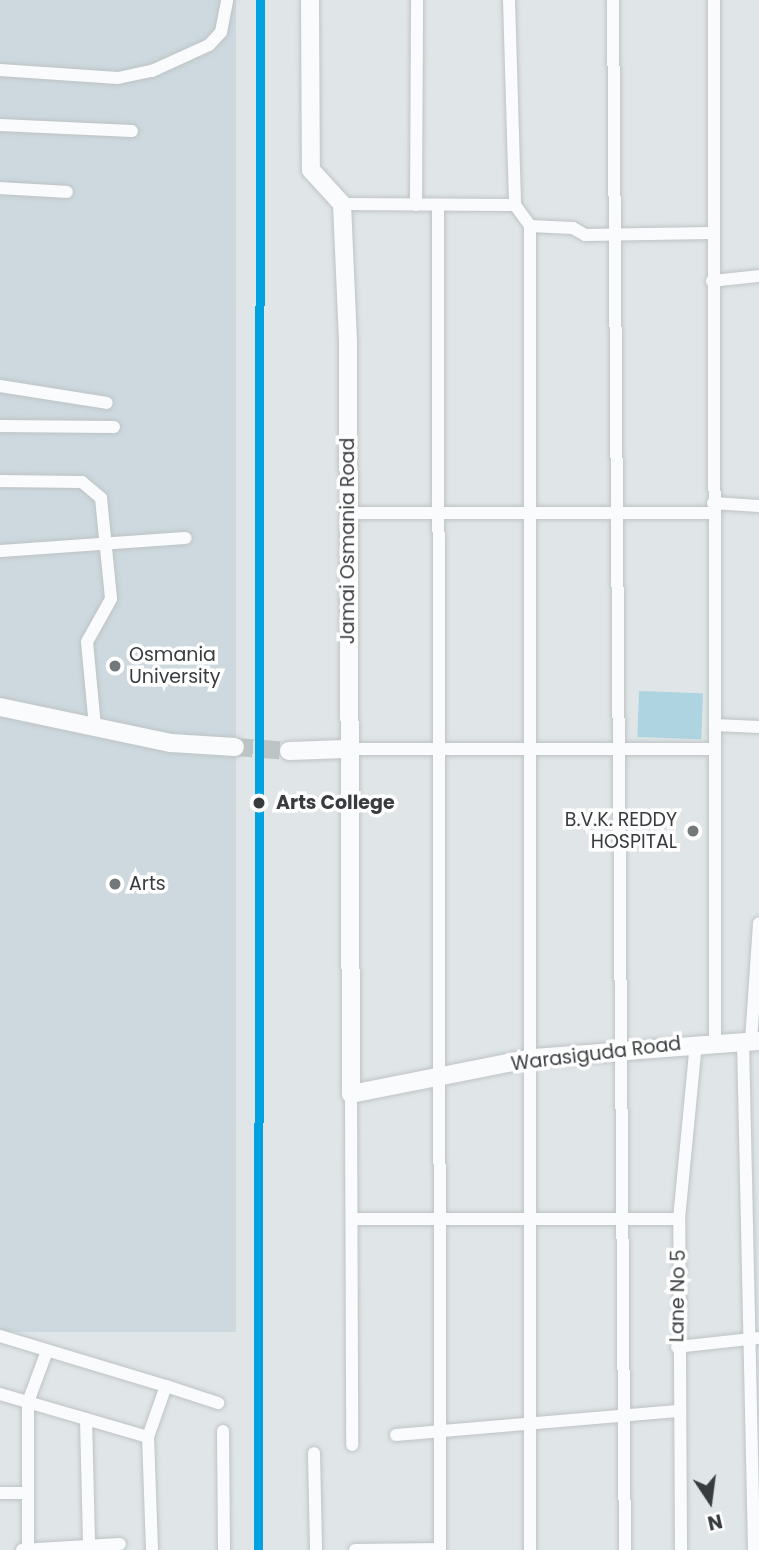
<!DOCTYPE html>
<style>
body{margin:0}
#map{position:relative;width:759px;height:1550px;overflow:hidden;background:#e0e6e8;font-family:Poppins,sans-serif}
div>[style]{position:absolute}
.built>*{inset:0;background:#cdd9df;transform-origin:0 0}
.green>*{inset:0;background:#aed4e1;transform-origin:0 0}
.secondary-tunnel>*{height:18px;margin-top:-9px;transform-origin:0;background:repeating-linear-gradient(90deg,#bec4c6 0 18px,transparent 0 27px)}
.roads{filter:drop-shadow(0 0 2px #bec3c5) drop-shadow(0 0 2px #bec3c5)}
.street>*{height:12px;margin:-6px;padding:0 6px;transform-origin:6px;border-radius:6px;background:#fafbfc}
.secondary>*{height:18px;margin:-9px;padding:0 9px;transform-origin:9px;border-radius:9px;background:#fafbfc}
.rail-1>*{height:9px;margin:-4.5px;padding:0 4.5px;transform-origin:4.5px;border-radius:4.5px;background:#00a3e0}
.dots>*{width:19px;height:19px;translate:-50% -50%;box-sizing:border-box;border:4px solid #fff;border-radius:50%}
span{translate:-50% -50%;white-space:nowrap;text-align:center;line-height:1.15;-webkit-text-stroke:7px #fff;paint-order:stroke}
.street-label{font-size:19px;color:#383c3e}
.poi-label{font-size:19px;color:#383c3e}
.left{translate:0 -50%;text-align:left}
.right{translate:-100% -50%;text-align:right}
.stop-label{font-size:19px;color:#383c3e;font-weight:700}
.north{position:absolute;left:675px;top:1466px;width:70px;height:70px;-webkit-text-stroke:5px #fff;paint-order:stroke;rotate:167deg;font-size:19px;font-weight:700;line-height:28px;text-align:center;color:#383c3e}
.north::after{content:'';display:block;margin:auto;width:24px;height:32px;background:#383c3e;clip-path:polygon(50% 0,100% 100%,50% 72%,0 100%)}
</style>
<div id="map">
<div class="built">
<i style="left:0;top:0;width:236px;height:1332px"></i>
</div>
<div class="green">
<i style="left:639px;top:691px;width:64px;height:46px;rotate:2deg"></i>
</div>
<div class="secondary-tunnel">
<i style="left:235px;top:747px;width:54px;rotate:4.2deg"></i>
</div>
<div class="roads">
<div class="street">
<i style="left:509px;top:0;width:205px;rotate:88.3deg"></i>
<i style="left:613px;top:0;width:1550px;rotate:89.56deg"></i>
<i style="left:714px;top:0;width:1041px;rotate:89.94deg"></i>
<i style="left:0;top:70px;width:118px;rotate:3.9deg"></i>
<i style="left:118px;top:78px;width:35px;rotate:-12deg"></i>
<i style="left:152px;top:71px;width:63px;rotate:-24.5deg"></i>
<i style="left:209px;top:45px;width:18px;rotate:-47deg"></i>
<i style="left:221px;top:32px;width:33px;rotate:-79deg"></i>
<i style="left:0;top:125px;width:132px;rotate:2.6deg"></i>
<i style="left:0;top:188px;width:67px;rotate:3.4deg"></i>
<i style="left:342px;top:204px;width:173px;rotate:0.3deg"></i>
<i style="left:515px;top:205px;width:26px;rotate:54deg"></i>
<i style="left:530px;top:226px;width:43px;rotate:2.7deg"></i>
<i style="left:573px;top:228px;width:14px;rotate:30deg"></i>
<i style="left:585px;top:235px;width:126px;rotate:-0.9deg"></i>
<i style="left:416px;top:205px;width:205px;rotate:-89.7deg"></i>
<i style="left:438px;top:206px;width:1344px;rotate:89.91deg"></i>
<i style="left:530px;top:226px;width:1324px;rotate:90deg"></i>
<i style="left:712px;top:281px;width:47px;rotate:-6.1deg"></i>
<i style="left:0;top:386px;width:108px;rotate:9deg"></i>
<i style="left:0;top:426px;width:114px;rotate:0.5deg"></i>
<i style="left:0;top:481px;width:82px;rotate:0.7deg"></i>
<i style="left:82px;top:482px;width:25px;rotate:40deg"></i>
<i style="left:101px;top:498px;width:101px;rotate:84.3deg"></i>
<i style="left:111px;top:599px;width:49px;rotate:119.2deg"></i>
<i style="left:87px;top:642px;width:84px;rotate:84.6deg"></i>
<i style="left:713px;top:503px;width:46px;rotate:3.7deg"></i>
<i style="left:349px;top:513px;width:364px"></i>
<i style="left:0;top:551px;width:186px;rotate:-4deg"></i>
<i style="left:715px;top:725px;width:44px;rotate:2.6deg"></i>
<i style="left:346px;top:749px;width:369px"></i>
<i style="left:743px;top:1041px;width:509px;rotate:88.76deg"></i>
<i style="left:751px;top:1041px;width:118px;rotate:-86.1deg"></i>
<i style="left:351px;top:1094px;width:351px;rotate:89.8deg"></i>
<i style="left:352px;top:1219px;width:327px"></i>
<i style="left:0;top:1336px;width:173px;rotate:16.8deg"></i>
<i style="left:677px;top:1347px;width:82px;rotate:-6.3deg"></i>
<i style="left:0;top:1394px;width:154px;rotate:16.2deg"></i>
<i style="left:86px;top:1419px;width:127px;rotate:88.6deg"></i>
<i style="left:223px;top:1431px;width:119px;rotate:89.5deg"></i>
<i style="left:396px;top:1435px;width:282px;rotate:-4.9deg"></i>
<i style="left:314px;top:1453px;width:97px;rotate:88.8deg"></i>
<i style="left:0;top:1493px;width:28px"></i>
<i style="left:22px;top:1550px;width:98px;rotate:-3.5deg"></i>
<i style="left:28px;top:1550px;width:148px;rotate:-90deg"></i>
<i style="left:28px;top:1402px;width:54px;rotate:-69.6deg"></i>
<i style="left:152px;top:1550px;width:113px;rotate:-92deg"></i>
<i style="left:148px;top:1437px;width:54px;rotate:-70.6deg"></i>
<i style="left:166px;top:1386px;width:55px;rotate:18.1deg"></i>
<i style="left:355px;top:1550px;width:85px;rotate:-0.7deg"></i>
<i style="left:681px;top:1550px;width:331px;rotate:-90.3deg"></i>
<i style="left:679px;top:1219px;width:177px;rotate:-84.5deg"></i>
</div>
<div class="secondary">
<i style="left:310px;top:0;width:170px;rotate:89.7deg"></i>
<i style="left:311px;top:170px;width:46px;rotate:47.6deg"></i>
<i style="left:342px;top:204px;width:139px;rotate:87.5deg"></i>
<i style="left:348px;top:343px;width:751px;rotate:89.77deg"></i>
<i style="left:351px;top:1094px;width:186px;rotate:-11.2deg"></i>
<i style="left:533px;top:1058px;width:227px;rotate:-4.3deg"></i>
<i style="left:0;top:707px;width:175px;rotate:11.9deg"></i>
<i style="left:171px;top:743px;width:64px;rotate:3.6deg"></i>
<i style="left:289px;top:751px;width:57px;rotate:-2deg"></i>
</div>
</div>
<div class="rail-1">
<i style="left:258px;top:1550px;width:1550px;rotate:-89.93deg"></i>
</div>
<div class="dots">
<i style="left:115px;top:666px;background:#73787a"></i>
<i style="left:259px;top:803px;background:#383c3e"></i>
<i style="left:693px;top:831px;background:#73787a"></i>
<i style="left:115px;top:884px;background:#73787a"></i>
</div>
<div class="street-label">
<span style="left:348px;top:541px;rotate:-90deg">Jamai Osmania Road</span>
<span style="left:596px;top:1054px;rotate:-7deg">Warasiguda Road</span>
<span style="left:678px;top:1296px;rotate:-89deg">Lane No 5</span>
</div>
<div class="poi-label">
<span class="left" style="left:129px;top:666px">Osmania<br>University</span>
<span class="right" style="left:677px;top:831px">B.V.K. REDDY<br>HOSPITAL</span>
<span class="left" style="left:129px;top:884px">Arts</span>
</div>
<div class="stop-label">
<span class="left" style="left:276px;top:803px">Arts College</span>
</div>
<div class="north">N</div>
</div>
